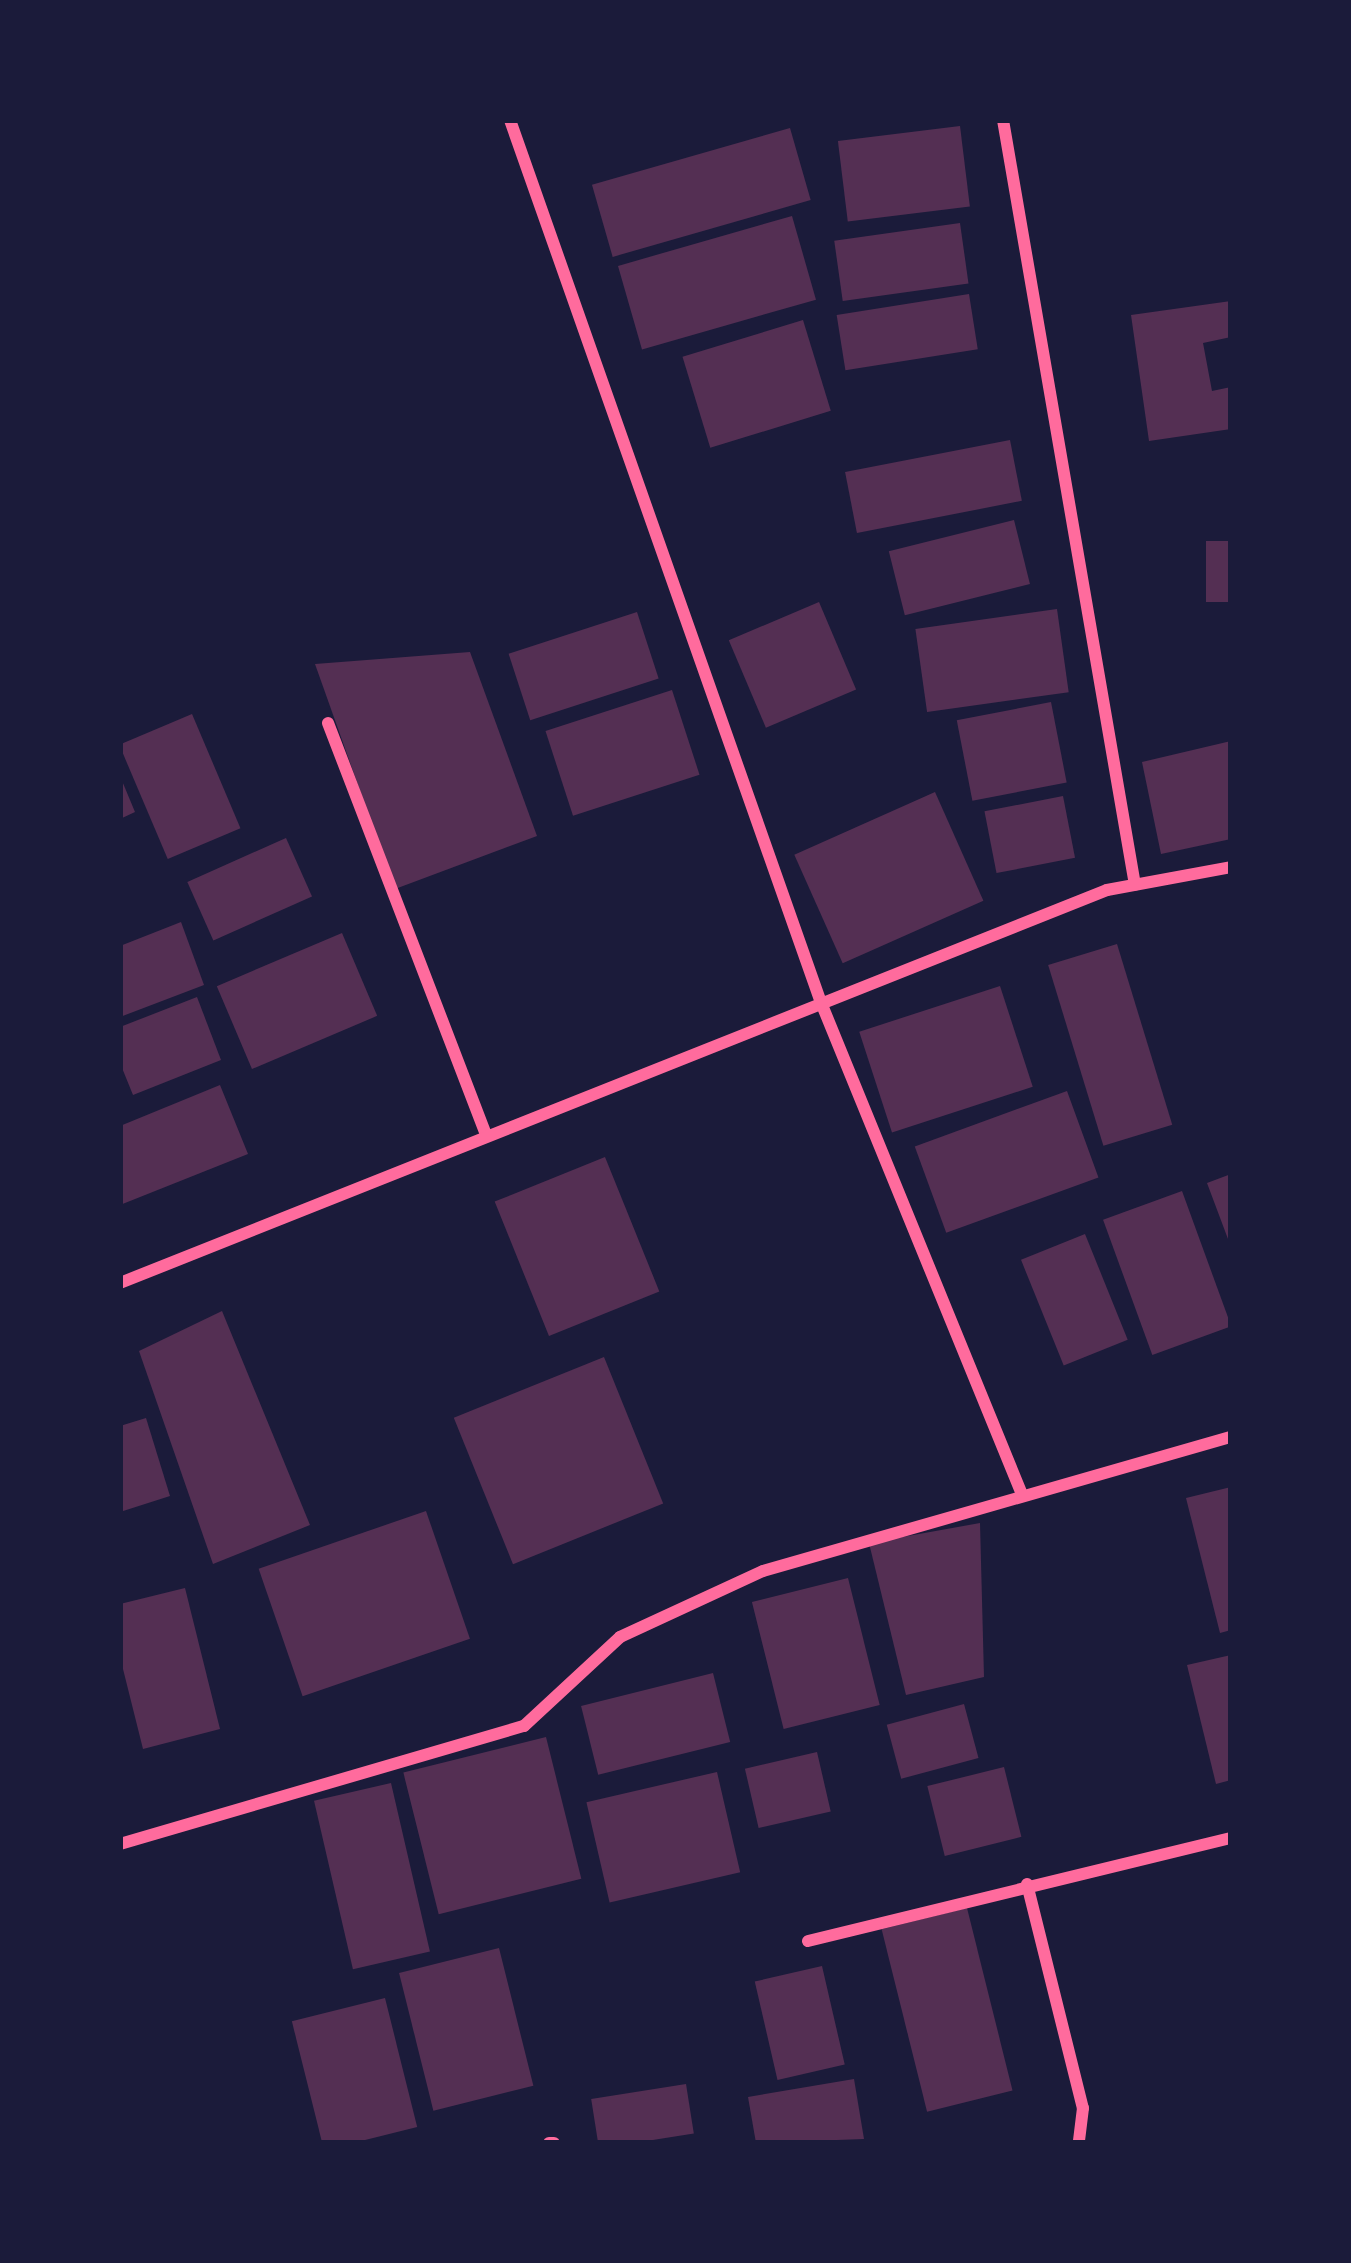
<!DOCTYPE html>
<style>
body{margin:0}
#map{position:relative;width:1351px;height:2263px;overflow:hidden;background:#1b1b3a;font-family:"Work Sans",sans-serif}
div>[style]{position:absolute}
.building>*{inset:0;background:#542f53;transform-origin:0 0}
.minor>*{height:12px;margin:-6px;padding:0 6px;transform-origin:6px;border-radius:6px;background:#ff6b9d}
span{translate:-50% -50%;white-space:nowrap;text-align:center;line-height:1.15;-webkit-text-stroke:9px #1b1b3a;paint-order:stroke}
.frame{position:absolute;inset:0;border:123px solid #1b1b3a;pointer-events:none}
</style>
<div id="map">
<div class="building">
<i style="left:960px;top:126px;width:81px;height:123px;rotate:83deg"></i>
<i style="left:790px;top:128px;width:75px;height:206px;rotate:74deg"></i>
<i style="left:792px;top:216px;width:87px;height:181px;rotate:74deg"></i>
<i style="left:960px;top:223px;width:61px;height:127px;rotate:82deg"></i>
<i style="left:969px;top:294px;width:56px;height:134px;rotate:81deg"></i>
<i style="clip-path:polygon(1231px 301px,1231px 337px,1203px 343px,1212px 391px,1231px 387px,1231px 429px,1149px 441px,1131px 315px)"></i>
<i style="left:803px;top:320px;width:95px;height:126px;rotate:73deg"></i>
<i style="left:1010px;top:440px;width:62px;height:168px;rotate:79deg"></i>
<i style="left:1014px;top:520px;width:66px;height:129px;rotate:76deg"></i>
<i style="left:1231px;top:541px;width:61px;height:25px;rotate:90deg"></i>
<i style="left:819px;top:602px;width:95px;height:98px;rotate:67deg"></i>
<i style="left:1057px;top:609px;width:84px;height:143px;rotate:82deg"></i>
<i style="left:637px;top:612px;width:70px;height:135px;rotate:72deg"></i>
<i style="clip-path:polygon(470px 652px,537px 836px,395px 889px,315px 664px)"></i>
<i style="left:672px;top:690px;width:89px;height:133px;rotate:72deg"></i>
<i style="left:1051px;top:702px;width:82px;height:96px;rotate:79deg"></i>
<i style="left:192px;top:714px;width:124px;height:79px;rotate:67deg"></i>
<i style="clip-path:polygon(1231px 741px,1231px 839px,1161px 854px,1142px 762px)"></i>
<i style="clip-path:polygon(120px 776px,135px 812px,120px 819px)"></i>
<i style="left:935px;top:792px;width:119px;height:154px;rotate:66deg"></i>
<i style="left:1063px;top:796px;width:63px;height:80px;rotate:79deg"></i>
<i style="left:286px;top:838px;width:64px;height:108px;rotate:66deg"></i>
<i style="clip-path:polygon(181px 922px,204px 985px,120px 1017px,120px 946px)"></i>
<i style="left:342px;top:933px;width:90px;height:136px;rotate:67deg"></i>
<i style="left:1117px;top:944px;width:189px;height:72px;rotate:73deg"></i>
<i style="left:1000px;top:986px;width:106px;height:148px;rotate:72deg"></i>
<i style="clip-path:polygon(197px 997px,221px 1060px,133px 1095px,120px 1063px,120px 1027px)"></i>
<i style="clip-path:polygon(220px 1085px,248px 1154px,120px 1205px,120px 1126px)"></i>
<i style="left:1067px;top:1091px;width:92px;height:162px;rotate:70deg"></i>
<i style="left:605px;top:1157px;width:145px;height:119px;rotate:68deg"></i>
<i style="clip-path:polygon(1231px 1174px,1231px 1247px,1207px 1183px)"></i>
<i style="left:1182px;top:1191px;width:144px;height:84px;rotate:70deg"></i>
<i style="left:1085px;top:1234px;width:114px;height:69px;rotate:68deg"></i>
<i style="clip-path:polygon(222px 1311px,310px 1525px,213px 1564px,139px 1351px)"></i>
<i style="left:604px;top:1357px;width:158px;height:162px;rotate:68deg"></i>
<i style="clip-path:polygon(146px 1418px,170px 1496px,120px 1512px,120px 1426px)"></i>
<i style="clip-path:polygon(1231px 1487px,1231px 1630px,1220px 1633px,1186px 1498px)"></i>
<i style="left:426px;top:1511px;width:135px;height:177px;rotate:71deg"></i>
<i style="clip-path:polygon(980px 1523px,984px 1677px,906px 1695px,869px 1543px)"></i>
<i style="left:848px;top:1578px;width:131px;height:99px;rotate:76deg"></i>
<i style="clip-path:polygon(185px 1588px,220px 1729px,143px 1749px,120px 1657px,120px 1604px)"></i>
<i style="clip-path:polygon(1231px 1655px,1231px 1780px,1216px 1784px,1187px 1665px)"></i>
<i style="left:713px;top:1673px;width:71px;height:136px;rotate:76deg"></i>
<i style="left:964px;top:1704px;width:56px;height:80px;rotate:75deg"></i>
<i style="left:546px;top:1737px;width:146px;height:147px;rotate:76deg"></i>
<i style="left:817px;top:1752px;width:61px;height:74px;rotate:77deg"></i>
<i style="left:1004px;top:1767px;width:72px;height:79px;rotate:76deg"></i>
<i style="left:717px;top:1772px;width:103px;height:134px;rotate:77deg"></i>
<i style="left:391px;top:1783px;width:173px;height:79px;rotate:77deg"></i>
<i style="left:967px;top:1908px;width:188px;height:88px;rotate:76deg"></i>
<i style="left:499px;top:1948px;width:142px;height:103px;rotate:76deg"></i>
<i style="left:822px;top:1966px;width:101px;height:69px;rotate:77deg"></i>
<i style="left:385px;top:1998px;width:133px;height:96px;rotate:76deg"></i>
<i style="clip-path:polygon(854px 2079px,864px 2139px,756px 2143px,748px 2097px)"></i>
<i style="left:686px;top:2084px;width:50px;height:96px;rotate:81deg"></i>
</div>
<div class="minor">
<i style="left:510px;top:120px;width:933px;rotate:70.59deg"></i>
<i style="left:820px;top:1000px;width:531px;rotate:67.78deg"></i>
<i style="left:1003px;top:120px;width:776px;rotate:80.21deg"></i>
<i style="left:328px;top:723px;width:440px;rotate:69deg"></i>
<i style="left:120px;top:1283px;width:1062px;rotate:-21.71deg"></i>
<i style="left:1107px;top:890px;width:126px;rotate:-10.5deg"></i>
<i style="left:120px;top:1844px;width:421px;rotate:-16.3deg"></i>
<i style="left:524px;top:1726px;width:131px;rotate:-42.8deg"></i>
<i style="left:620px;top:1637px;width:157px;rotate:-24.8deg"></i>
<i style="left:763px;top:1571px;width:487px;rotate:-16deg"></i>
<i style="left:1027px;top:1884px;width:231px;rotate:76deg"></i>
<i style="left:1083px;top:2108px;width:35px;rotate:97deg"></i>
<i style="left:808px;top:1941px;width:435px;rotate:-13.7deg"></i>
<i style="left:549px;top:2143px;width:5px"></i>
</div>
<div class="frame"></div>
</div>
